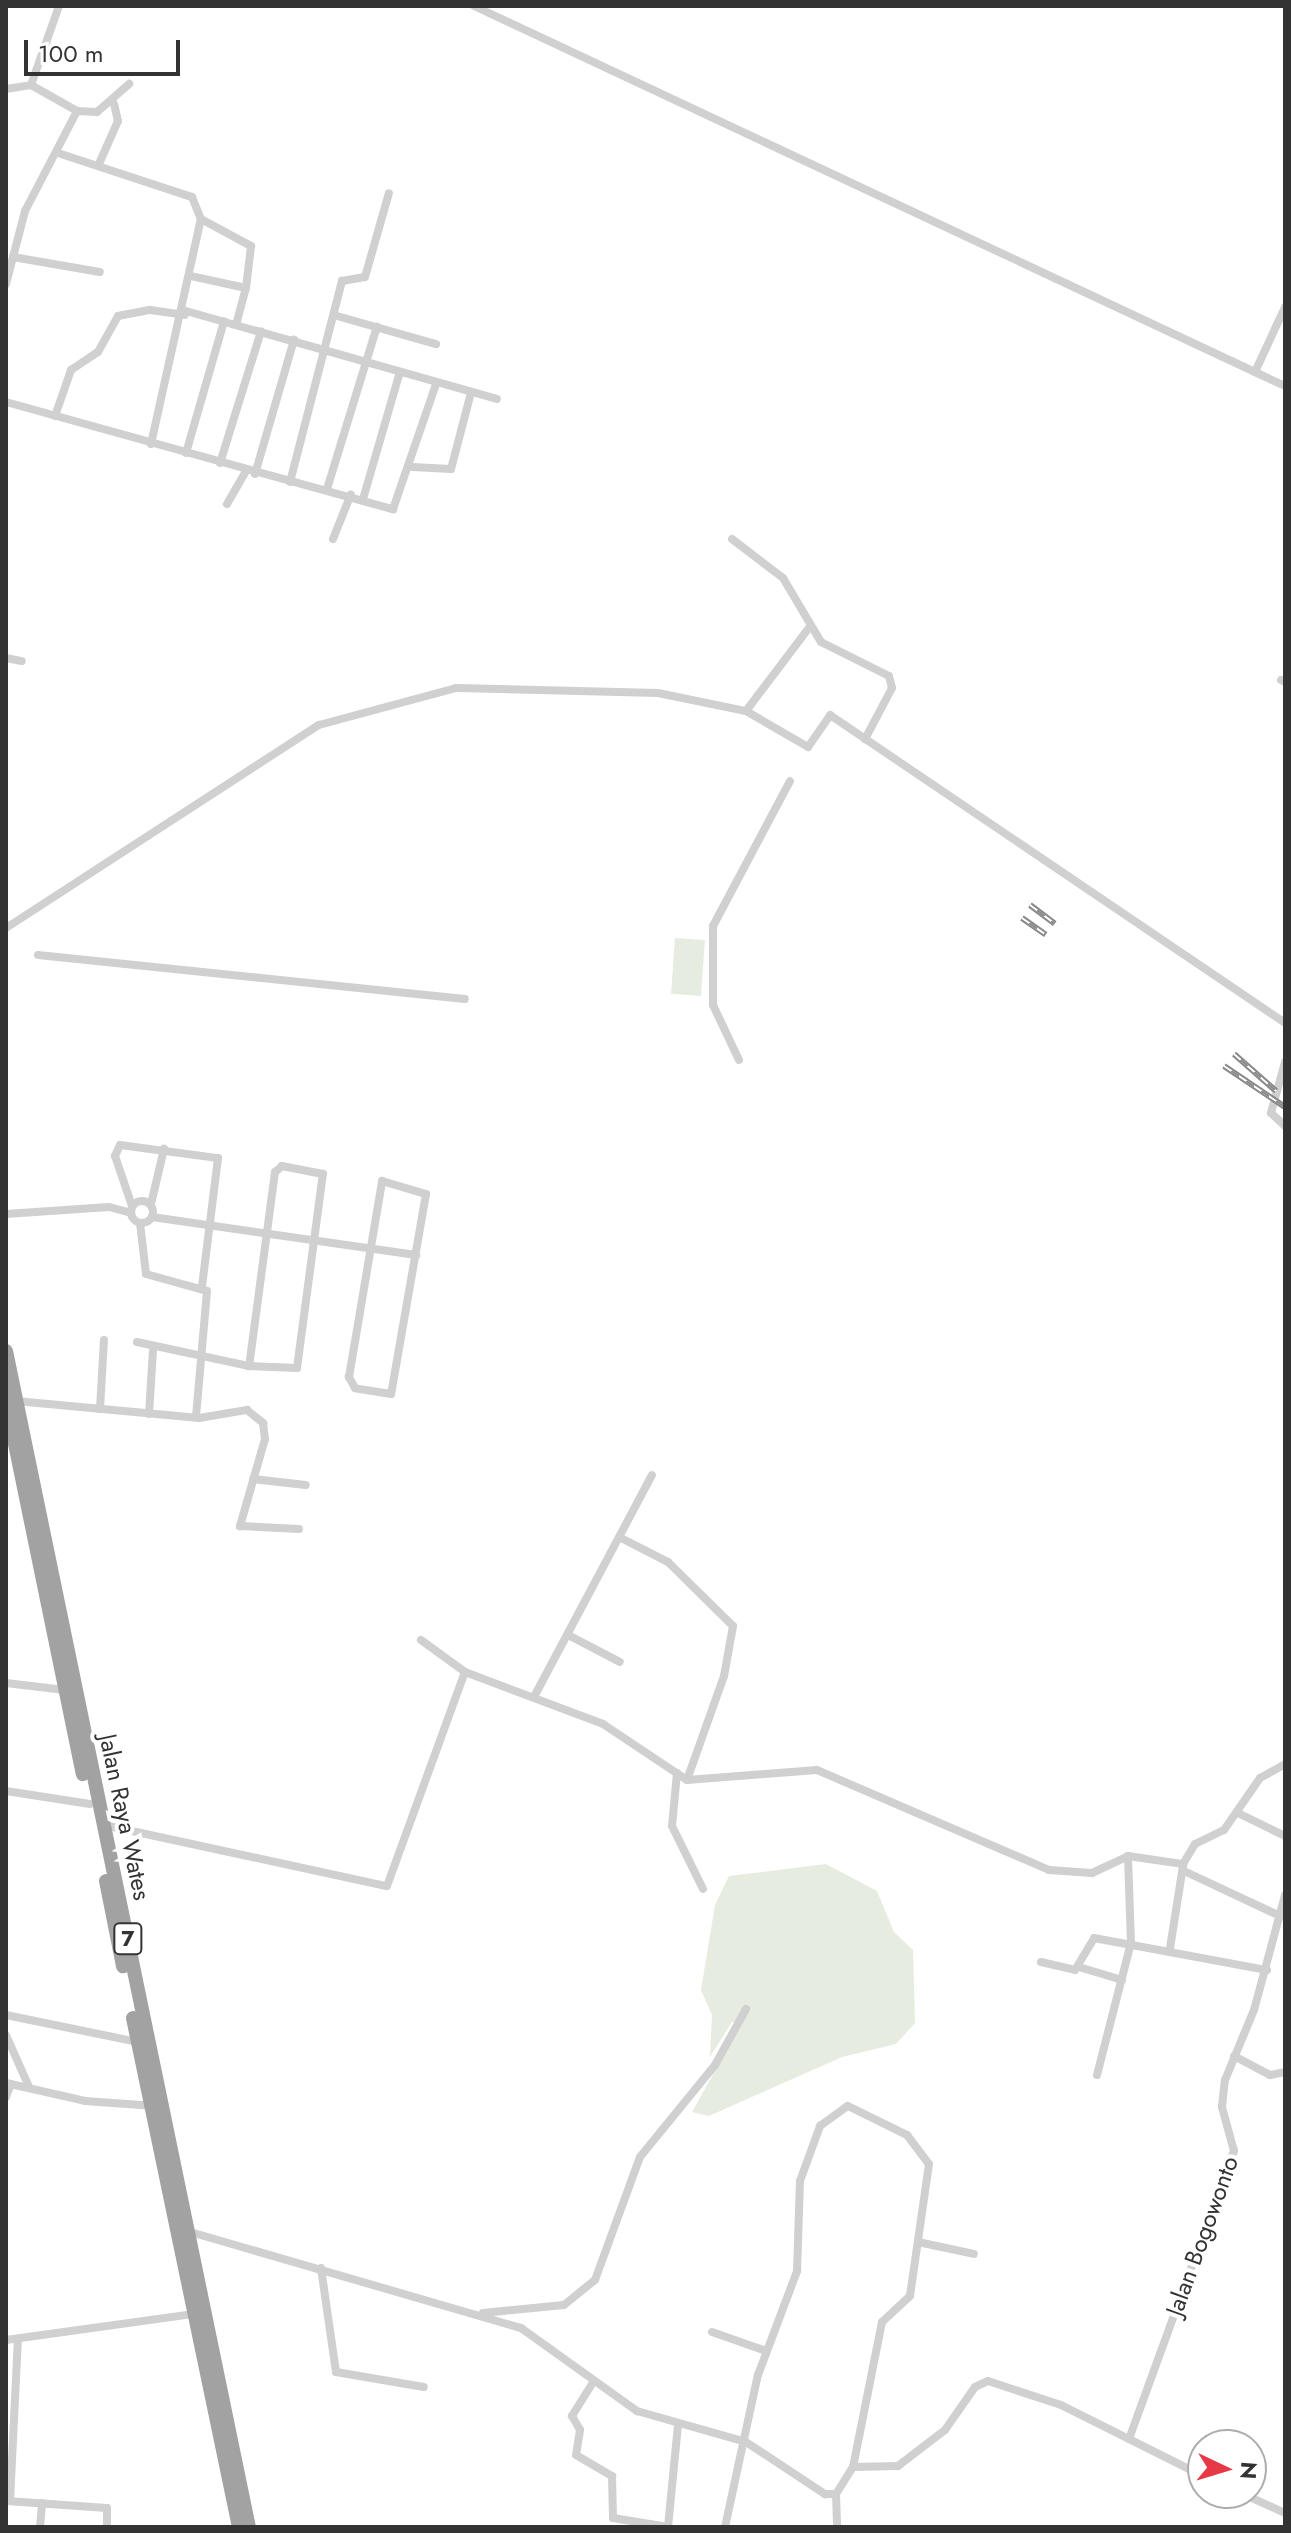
<!DOCTYPE html>
<style>
body{margin:0}
#map{position:relative;width:1291px;height:2533px;overflow:hidden;background:#fff;font-family:Jost,sans-serif}
div>[style]{position:absolute}
.green>*{inset:0;background:#e6ecdf;transform-origin:0 0}
.minor>*{height:8px;margin:-4px;padding:0 4px;transform-origin:4px;border-radius:4px;background:#d0d0d0}
.minor>.ring{margin:-4px;padding:0;box-sizing:content-box;background:none;border:8px solid #d0d0d0;border-radius:50%}
.trunk>*{height:14px;margin:-7px;padding:0 7px;transform-origin:7px;border-radius:7px;background:#a2a2a2}
.rail>*{height:6px;margin-top:-3px;transform-origin:0;background:repeating-linear-gradient(90deg,#fff 0 9px,#888 0 18px);box-sizing:border-box;border-block:2px solid #888}
span{translate:-50% -50%;white-space:nowrap;text-align:center;line-height:1.15;-webkit-text-stroke:8px #fff;paint-order:stroke}
.shield-label span{padding:2px 6px;background:#fff;border:2px solid;border-radius:6px;-webkit-text-stroke-width:0}
.shield-label{font-size:22px;color:#333;font-weight:700}
.street-label{font-size:24px;color:#333}
.frame{position:absolute;inset:0;border:8px solid #333;pointer-events:none}
.north{position:absolute;left:1187px;top:2429px;width:80px;height:80px;box-sizing:border-box;background:#fff;border:2px solid #adadad;border-radius:50%;rotate:94deg;font-size:22px;font-weight:700;line-height:32px;text-align:center;color:#333}
.north::after{content:'';display:block;margin:auto;width:28px;height:36px;background:#e63946;clip-path:polygon(50% 0,100% 100%,50% 72%,0 100%)}
.scale{position:absolute;left:24px;top:40px;width:156px;height:36px;box-sizing:border-box;border:4px solid #333;border-top:0;padding-left:10px;font-size:24px;line-height:28px;white-space:nowrap;color:#333;-webkit-text-stroke:6px #fff;paint-order:stroke}
</style>
<div id="map">
<div class="green">
<i style="left:675px;top:938px;width:30px;height:56px;rotate:4deg"></i>
<i style="clip-path:polygon(826px 1864px,877px 1891px,894px 1932px,913px 1950px,915px 2023px,896px 2044px,842px 2057px,709px 2116px,692px 2112px,742px 2022px,732px 2022px,710px 2057px,712px 2015px,701px 1990px,715px 1905px,729px 1876px)"></i>
</div>
<div class="minor">
<i style="left:59px;top:6px;width:84px;rotate:109.5deg"></i>
<i style="left:31px;top:85px;width:53px;rotate:29.5deg"></i>
<i style="left:77px;top:111px;width:20px;rotate:3deg"></i>
<i style="left:97px;top:112px;width:43px;rotate:-41.2deg"></i>
<i style="left:474px;top:6px;width:896px;rotate:25.11deg"></i>
<i style="left:6px;top:89px;width:25px;rotate:-9deg"></i>
<i style="left:61px;top:154px;width:138px;rotate:18.2deg"></i>
<i style="left:192px;top:197px;width:24px;rotate:68deg"></i>
<i style="left:201px;top:219px;width:57px;rotate:28.4deg"></i>
<i style="left:251px;top:246px;width:42px;rotate:96.8deg"></i>
<i style="left:246px;top:288px;width:56px;rotate:-167.7deg"></i>
<i style="left:98px;top:166px;width:49px;rotate:-66deg"></i>
<i style="left:118px;top:121px;width:17px;rotate:-103deg"></i>
<i style="left:13px;top:257px;width:88px;rotate:9.8deg"></i>
<i style="left:6px;top:284px;width:75px;rotate:-75.4deg"></i>
<i style="left:25px;top:211px;width:113px;rotate:-62.5deg"></i>
<i style="left:186px;top:311px;width:323px;rotate:15.8deg"></i>
<i style="left:337px;top:316px;width:103px;rotate:15.8deg"></i>
<i style="left:236px;top:325px;width:38px;rotate:-75deg"></i>
<i style="left:1255px;top:372px;width:72px;rotate:-65.2deg"></i>
<i style="left:6px;top:402px;width:402px;rotate:15.5deg"></i>
<i style="left:393px;top:509px;width:132px;rotate:-71deg"></i>
<i style="left:55px;top:416px;width:49px;rotate:-70.8deg"></i>
<i style="left:71px;top:370px;width:32px;rotate:-34deg"></i>
<i style="left:98px;top:352px;width:41px;rotate:-60.9deg"></i>
<i style="left:118px;top:316px;width:33px;rotate:-11deg"></i>
<i style="left:150px;top:310px;width:35px;rotate:8deg"></i>
<i style="left:151px;top:444px;width:230px;rotate:-77.5deg"></i>
<i style="left:186px;top:453px;width:137px;rotate:-73.9deg"></i>
<i style="left:220px;top:463px;width:138px;rotate:-72.7deg"></i>
<i style="left:412px;top:467px;width:39px;rotate:3deg"></i>
<i style="left:451px;top:469px;width:79px;rotate:-75.3deg"></i>
<i style="left:255px;top:474px;width:140px;rotate:-73.8deg"></i>
<i style="left:290px;top:482px;width:208px;rotate:-75.5deg"></i>
<i style="left:342px;top:281px;width:23px;rotate:-10deg"></i>
<i style="left:365px;top:277px;width:87px;rotate:-74.1deg"></i>
<i style="left:327px;top:489px;width:170px;rotate:-72.9deg"></i>
<i style="left:363px;top:499px;width:132px;rotate:-73.8deg"></i>
<i style="left:227px;top:504px;width:38px;rotate:-60deg"></i>
<i style="left:333px;top:539px;width:48px;rotate:-68.2deg"></i>
<i style="left:732px;top:539px;width:64px;rotate:37.4deg"></i>
<i style="left:783px;top:578px;width:74px;rotate:59.3deg"></i>
<i style="left:821px;top:642px;width:76px;rotate:26.6deg"></i>
<i style="left:889px;top:676px;width:12px;rotate:76deg"></i>
<i style="left:892px;top:688px;width:58px;rotate:117.9deg"></i>
<i style="left:6px;top:658px;width:16px;rotate:11deg"></i>
<i style="left:1281px;top:680px;width:4px;rotate:27deg"></i>
<i style="left:746px;top:711px;width:72px;rotate:30.1deg"></i>
<i style="left:808px;top:747px;width:39px;rotate:-55deg"></i>
<i style="left:830px;top:715px;width:549px;rotate:34.09deg"></i>
<i style="left:6px;top:928px;width:373px;rotate:-33deg"></i>
<i style="left:319px;top:725px;width:142px;rotate:-15.1deg"></i>
<i style="left:456px;top:688px;width:202px;rotate:1.4deg"></i>
<i style="left:658px;top:693px;width:90px;rotate:11.6deg"></i>
<i style="left:746px;top:711px;width:103px;rotate:-52.9deg"></i>
<i style="left:38px;top:955px;width:429px;rotate:5.9deg"></i>
<i style="left:739px;top:1060px;width:61px;rotate:-115.3deg"></i>
<i style="left:713px;top:1005px;width:79px;rotate:-90deg"></i>
<i style="left:713px;top:926px;width:164px;rotate:-62deg"></i>
<i style="left:1285px;top:1062px;width:53px;rotate:105.4deg"></i>
<i style="left:1271px;top:1113px;width:19px;rotate:43deg"></i>
<i style="left:382px;top:1181px;width:46px;rotate:16.5deg"></i>
<i style="left:426px;top:1194px;width:203px;rotate:99.9deg"></i>
<i style="left:391px;top:1394px;width:36px;rotate:-171deg"></i>
<i style="left:355px;top:1388px;width:13px;rotate:-119deg"></i>
<i style="left:349px;top:1377px;width:199px;rotate:-80.4deg"></i>
<i class="ring" style="left:131px;top:1201px;width:14px;height:14px"></i>
<i style="left:151px;top:1204px;width:57px;rotate:-76.7deg"></i>
<i style="left:132px;top:1206px;width:53px;rotate:-108.8deg"></i>
<i style="left:115px;top:1156px;width:12px;rotate:-66deg"></i>
<i style="left:120px;top:1145px;width:99px;rotate:7.6deg"></i>
<i style="left:218px;top:1158px;width:129px;rotate:97.1deg"></i>
<i style="left:6px;top:1214px;width:103px;rotate:-3.9deg"></i>
<i style="left:109px;top:1207px;width:23px;rotate:15deg"></i>
<i style="left:152px;top:1217px;width:267px;rotate:8.2deg"></i>
<i style="left:140px;top:1223px;width:51px;rotate:83.3deg"></i>
<i style="left:146px;top:1274px;width:63px;rotate:15.6deg"></i>
<i style="left:207px;top:1291px;width:126px;rotate:95deg"></i>
<i style="left:137px;top:1342px;width:115px;rotate:12.1deg"></i>
<i style="left:249px;top:1366px;width:48px;rotate:2.4deg"></i>
<i style="left:297px;top:1368px;width:196px;rotate:-82.4deg"></i>
<i style="left:323px;top:1174px;width:42px;rotate:-169deg"></i>
<i style="left:282px;top:1166px;width:9px;rotate:139deg"></i>
<i style="left:275px;top:1172px;width:196px;rotate:97.6deg"></i>
<i style="left:16px;top:1401px;width:184px;rotate:5.3deg"></i>
<i style="left:199px;top:1418px;width:49px;rotate:-9.5deg"></i>
<i style="left:247px;top:1410px;width:21px;rotate:39deg"></i>
<i style="left:263px;top:1423px;width:16px;rotate:83deg"></i>
<i style="left:265px;top:1439px;width:91px;rotate:106deg"></i>
<i style="left:240px;top:1526px;width:59px;rotate:2.9deg"></i>
<i style="left:100px;top:1409px;width:69px;rotate:-86.7deg"></i>
<i style="left:149px;top:1414px;width:63px;rotate:-86.4deg"></i>
<i style="left:253px;top:1479px;width:53px;rotate:6.5deg"></i>
<i style="left:621px;top:1538px;width:53px;rotate:27.1deg"></i>
<i style="left:668px;top:1562px;width:91px;rotate:44.6deg"></i>
<i style="left:733px;top:1626px;width:51px;rotate:100.2deg"></i>
<i style="left:724px;top:1676px;width:110px;rotate:109.6deg"></i>
<i style="left:570px;top:1636px;width:56px;rotate:27.5deg"></i>
<i style="left:421px;top:1640px;width:54px;rotate:36deg"></i>
<i style="left:6px;top:1683px;width:59px;rotate:6.8deg"></i>
<i style="left:535px;top:1695px;width:249px;rotate:-62deg"></i>
<i style="left:677px;top:1773px;width:53px;rotate:95.4deg"></i>
<i style="left:672px;top:1826px;width:70px;rotate:63.8deg"></i>
<i style="left:6px;top:1791px;width:85px;rotate:8.8deg"></i>
<i style="left:1238px;top:1813px;width:52px;rotate:26.1deg"></i>
<i style="left:104px;top:1825px;width:289px;rotate:12.2deg"></i>
<i style="left:387px;top:1886px;width:228px;rotate:-70deg"></i>
<i style="left:465px;top:1672px;width:147px;rotate:20.6deg"></i>
<i style="left:603px;top:1724px;width:101px;rotate:33.7deg"></i>
<i style="left:687px;top:1780px;width:130px;rotate:-4.4deg"></i>
<i style="left:817px;top:1770px;width:253px;rotate:23.3deg"></i>
<i style="left:1049px;top:1870px;width:43px;rotate:4deg"></i>
<i style="left:1092px;top:1873px;width:40px;rotate:-25deg"></i>
<i style="left:1128px;top:1856px;width:56px;rotate:8.3deg"></i>
<i style="left:1183px;top:1864px;width:23px;rotate:-59deg"></i>
<i style="left:1195px;top:1844px;width:32px;rotate:-26deg"></i>
<i style="left:1224px;top:1830px;width:63px;rotate:-55.3deg"></i>
<i style="left:1260px;top:1778px;width:29px;rotate:-29deg"></i>
<i style="left:1184px;top:1871px;width:106px;rotate:25.1deg"></i>
<i style="left:1170px;top:1948px;width:83px;rotate:-81deg"></i>
<i style="left:1041px;top:1962px;width:35px;rotate:13deg"></i>
<i style="left:1075px;top:1970px;width:37px;rotate:-59deg"></i>
<i style="left:1094px;top:1938px;width:176px;rotate:10.5deg"></i>
<i style="left:1079px;top:1967px;width:45px;rotate:16.8deg"></i>
<i style="left:6px;top:2015px;width:135px;rotate:11.6deg"></i>
<i style="left:6px;top:2035px;width:57px;rotate:66.1deg"></i>
<i style="left:1234px;top:2056px;width:41px;rotate:27.8deg"></i>
<i style="left:1270px;top:2075px;width:15px;rotate:-11deg"></i>
<i style="left:1097px;top:2075px;width:136px;rotate:-75.6deg"></i>
<i style="left:1131px;top:1943px;width:87px;rotate:-92deg"></i>
<i style="left:6px;top:2083px;width:81px;rotate:12.8deg"></i>
<i style="left:85px;top:2101px;width:70px;rotate:4.1deg"></i>
<i style="left:6px;top:2097px;width:14px;rotate:-69deg"></i>
<i style="left:187px;top:2231px;width:348px;rotate:16.2deg"></i>
<i style="left:521px;top:2328px;width:143px;rotate:35.6deg"></i>
<i style="left:637px;top:2411px;width:113px;rotate:15.9deg"></i>
<i style="left:746px;top:2442px;width:95px;rotate:33.4deg"></i>
<i style="left:825px;top:2494px;width:11px"></i>
<i style="left:836px;top:2494px;width:32px;rotate:-58deg"></i>
<i style="left:853px;top:2467px;width:45px;rotate:-1.3deg"></i>
<i style="left:898px;top:2466px;width:59px;rotate:-37.5deg"></i>
<i style="left:945px;top:2430px;width:52px;rotate:-55.1deg"></i>
<i style="left:975px;top:2387px;width:14px;rotate:-25deg"></i>
<i style="left:988px;top:2381px;width:77px;rotate:18.2deg"></i>
<i style="left:1061px;top:2405px;width:159px;rotate:26.6deg"></i>
<i style="left:918px;top:2242px;width:57px;rotate:12.1deg"></i>
<i style="left:321px;top:2268px;width:105px;rotate:81.8deg"></i>
<i style="left:336px;top:2372px;width:89px;rotate:9.7deg"></i>
<i style="left:483px;top:2313px;width:81px;rotate:-5.6deg"></i>
<i style="left:564px;top:2305px;width:40px;rotate:-39deg"></i>
<i style="left:595px;top:2280px;width:131px;rotate:-69.9deg"></i>
<i style="left:640px;top:2157px;width:119px;rotate:-50.8deg"></i>
<i style="left:715px;top:2065px;width:64px;rotate:-61deg"></i>
<i style="left:712px;top:2332px;width:57px;rotate:19.4deg"></i>
<i style="left:6px;top:2340px;width:190px;rotate:-7.9deg"></i>
<i style="left:592px;top:2384px;width:38px;rotate:122deg"></i>
<i style="left:572px;top:2416px;width:16px;rotate:60deg"></i>
<i style="left:580px;top:2430px;width:25px;rotate:99deg"></i>
<i style="left:576px;top:2455px;width:42px;rotate:30.3deg"></i>
<i style="left:612px;top:2476px;width:42px;rotate:88.6deg"></i>
<i style="left:613px;top:2518px;width:56px;rotate:9.3deg"></i>
<i style="left:1129px;top:2439px;width:307px;rotate:-70deg"></i>
<i style="left:1234px;top:2151px;width:46px;rotate:-105.3deg"></i>
<i style="left:1222px;top:2107px;width:27px;rotate:-84deg"></i>
<i style="left:1225px;top:2080px;width:76px;rotate:-67.5deg"></i>
<i style="left:1254px;top:2010px;width:119px;rotate:-74.9deg"></i>
<i style="left:1241px;top:2493px;width:48px;rotate:24.4deg"></i>
<i style="left:836px;top:2494px;width:33px;rotate:88deg"></i>
<i style="left:7px;top:2501px;width:100px;rotate:4deg"></i>
<i style="left:107px;top:2508px;width:19px;rotate:90deg"></i>
<i style="left:10px;top:2501px;width:161px;rotate:-87.2deg"></i>
<i style="left:40px;top:2527px;width:24px;rotate:-85deg"></i>
<i style="left:668px;top:2527px;width:102px;rotate:-84.4deg"></i>
<i style="left:725px;top:2527px;width:156px;rotate:-77.8deg"></i>
<i style="left:758px;top:2375px;width:111px;rotate:-69.4deg"></i>
<i style="left:797px;top:2271px;width:90px;rotate:-88.1deg"></i>
<i style="left:800px;top:2181px;width:59px;rotate:-70deg"></i>
<i style="left:820px;top:2126px;width:34px;rotate:-36deg"></i>
<i style="left:848px;top:2106px;width:66px;rotate:26.2deg"></i>
<i style="left:907px;top:2135px;width:36px;rotate:53deg"></i>
<i style="left:929px;top:2164px;width:133px;rotate:98.2deg"></i>
<i style="left:910px;top:2296px;width:38px;rotate:137deg"></i>
<i style="left:882px;top:2322px;width:148px;rotate:101.3deg"></i>
</div>
<div class="trunk">
<i style="left:6px;top:1351px;width:1201px;rotate:78.33deg"></i>
<i style="left:6px;top:1400px;width:382px;rotate:78.4deg"></i>
<i style="left:106px;top:1881px;width:87px;rotate:78.7deg"></i>
<i style="left:133px;top:2018px;width:520px;rotate:78.24deg"></i>
</div>
<div class="rail">
<i style="left:1030px;top:905px;width:31px;rotate:37deg"></i>
<i style="left:1022px;top:918px;width:29px;rotate:35deg"></i>
<i style="left:1234px;top:1054px;width:56px;rotate:41.4deg"></i>
<i style="left:1224px;top:1066px;width:73px;rotate:33.9deg"></i>
</div>
<div class="shield-label">
<span style="left:128px;top:1939px">7</span>
</div>
<div class="street-label">
<span style="left:125px;top:1817px;rotate:78deg">Jalan Raya Wates</span>
<span style="left:1202px;top:2236px;rotate:-70deg">Jalan Bogowonto</span>
</div>
<div class="frame"></div>
<div class="north">N</div>
<div class="scale">100 m</div>
</div>
